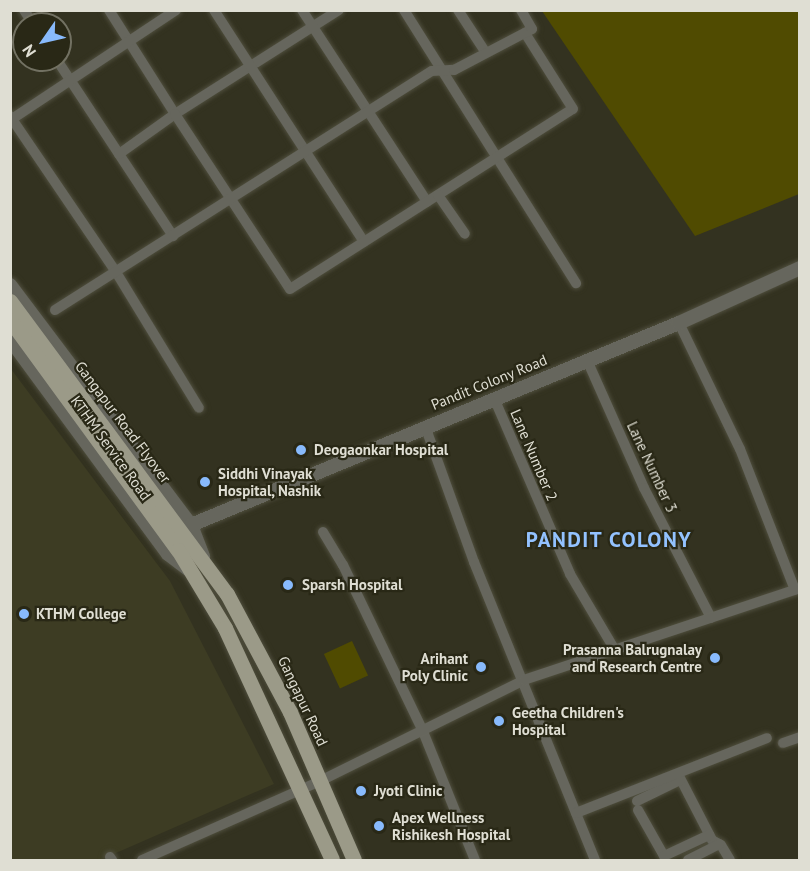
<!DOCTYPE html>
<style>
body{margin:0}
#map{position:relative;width:810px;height:871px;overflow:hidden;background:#333220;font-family:"PT Sans",sans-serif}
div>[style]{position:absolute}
.built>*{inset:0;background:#3d3c23}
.green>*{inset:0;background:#504b01;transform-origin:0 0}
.roads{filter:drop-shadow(0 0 2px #4f4e3d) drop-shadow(0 0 2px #4f4e3d)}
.minor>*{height:10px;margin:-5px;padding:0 5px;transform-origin:5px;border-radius:5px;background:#66665d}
.tertiary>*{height:14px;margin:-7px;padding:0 7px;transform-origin:7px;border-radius:7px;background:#66665d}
.primary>*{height:15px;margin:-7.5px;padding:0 7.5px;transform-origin:7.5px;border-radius:7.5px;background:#9b9a88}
.dots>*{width:16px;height:16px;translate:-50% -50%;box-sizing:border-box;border:3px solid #292816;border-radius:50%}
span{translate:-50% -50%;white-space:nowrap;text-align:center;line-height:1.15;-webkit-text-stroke:4.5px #292816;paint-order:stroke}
.street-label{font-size:15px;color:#dfded3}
.poi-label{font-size:15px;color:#dfded3;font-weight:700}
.left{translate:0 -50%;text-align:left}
.right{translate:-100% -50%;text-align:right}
.district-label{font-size:21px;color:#93c2ff;font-weight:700;letter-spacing:1.5px}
.frame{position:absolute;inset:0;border:12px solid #dfded3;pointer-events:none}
.north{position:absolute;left:12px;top:12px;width:60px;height:60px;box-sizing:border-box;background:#292816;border:2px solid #727162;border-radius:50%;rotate:236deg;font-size:16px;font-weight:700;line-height:24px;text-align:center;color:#dfded3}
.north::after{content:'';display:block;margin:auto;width:21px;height:27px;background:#88bafc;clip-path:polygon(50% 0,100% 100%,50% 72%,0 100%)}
</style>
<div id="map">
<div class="built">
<i style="clip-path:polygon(11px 369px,170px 581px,274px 784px,100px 860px,11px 860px)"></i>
</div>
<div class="green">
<i style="clip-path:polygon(542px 11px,799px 11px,799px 194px,695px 236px)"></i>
<i style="left:352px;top:641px;width:38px;height:31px;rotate:65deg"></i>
</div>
<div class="roads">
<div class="minor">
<i style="left:24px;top:10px;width:17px;rotate:57deg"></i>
<i style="left:109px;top:10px;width:123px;rotate:57.6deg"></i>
<i style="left:175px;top:114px;width:194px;rotate:-32.4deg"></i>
<i style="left:214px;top:10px;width:276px;rotate:57.1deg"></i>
<i style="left:302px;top:10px;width:229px;rotate:56.9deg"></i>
<i style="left:404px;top:10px;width:323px;rotate:57.8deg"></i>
<i style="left:458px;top:10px;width:51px;rotate:56.9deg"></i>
<i style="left:57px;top:60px;width:211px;rotate:56.6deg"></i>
<i style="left:10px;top:116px;width:189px;rotate:55.8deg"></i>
<i style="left:116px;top:272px;width:159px;rotate:58.6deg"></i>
<i style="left:12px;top:119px;width:197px;rotate:-33.6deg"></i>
<i style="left:119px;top:154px;width:69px;rotate:-35.5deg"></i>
<i style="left:175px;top:114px;width:209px;rotate:56.7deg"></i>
<i style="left:290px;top:289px;width:335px;rotate:-32.5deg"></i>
<i style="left:573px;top:109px;width:90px;rotate:-122.3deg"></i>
<i style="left:438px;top:195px;width:47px;rotate:55.3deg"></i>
<i style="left:55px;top:310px;width:446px;rotate:-32.4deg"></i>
<i style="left:432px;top:71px;width:22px;rotate:-3deg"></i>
<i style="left:454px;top:70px;width:88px;rotate:-27.7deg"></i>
<i style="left:532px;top:29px;width:22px;rotate:-120deg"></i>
<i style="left:679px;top:323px;width:140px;rotate:64.2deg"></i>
<i style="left:740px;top:449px;width:151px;rotate:68.7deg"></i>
<i style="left:587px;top:360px;width:140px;rotate:66deg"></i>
<i style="left:644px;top:488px;width:146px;rotate:62.7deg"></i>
<i style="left:494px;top:398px;width:192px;rotate:66.6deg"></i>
<i style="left:570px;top:574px;width:88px;rotate:59.4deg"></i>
<i style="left:425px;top:426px;width:145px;rotate:70.2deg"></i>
<i style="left:474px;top:562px;width:322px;rotate:67.9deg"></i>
<i style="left:323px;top:532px;width:39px;rotate:59deg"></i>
<i style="left:343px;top:565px;width:182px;rotate:64.3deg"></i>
<i style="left:422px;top:729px;width:141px;rotate:68deg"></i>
<i style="left:783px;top:743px;width:18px;rotate:-19deg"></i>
<i style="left:678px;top:774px;width:74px;rotate:62.7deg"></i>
<i style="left:712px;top:840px;width:10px;rotate:29deg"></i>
<i style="left:721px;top:845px;width:17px;rotate:59deg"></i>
<i style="left:637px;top:801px;width:48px;rotate:-26deg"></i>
<i style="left:638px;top:810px;width:53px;rotate:60.5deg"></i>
<i style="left:664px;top:856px;width:50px;rotate:-25deg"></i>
<i style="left:576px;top:813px;width:205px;rotate:-21.4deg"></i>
<i style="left:110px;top:857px;width:4px;rotate:56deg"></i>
<i style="left:142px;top:860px;width:195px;rotate:-23.9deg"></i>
<i style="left:320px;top:781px;width:228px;rotate:-26.3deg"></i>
<i style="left:524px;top:680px;width:291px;rotate:-18.4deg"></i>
<i style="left:688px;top:860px;width:35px;rotate:-27deg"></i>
</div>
<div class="tertiary">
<i style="left:10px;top:285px;width:301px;rotate:53deg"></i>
<i style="left:191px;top:525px;width:34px;rotate:69deg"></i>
<i style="left:10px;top:339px;width:267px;rotate:53.7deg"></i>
<i style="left:168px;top:554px;width:26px;rotate:37deg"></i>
<i style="left:191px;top:525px;width:528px;rotate:-22.49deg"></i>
<i style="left:679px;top:323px;width:133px;rotate:-24.4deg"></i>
</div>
<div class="primary">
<i style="left:10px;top:301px;width:365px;rotate:53.5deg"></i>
<i style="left:227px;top:594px;width:134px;rotate:61.9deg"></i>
<i style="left:290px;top:712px;width:161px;rotate:66.6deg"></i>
<i style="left:10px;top:320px;width:285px;rotate:53.9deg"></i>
<i style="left:178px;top:550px;width:91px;rotate:58.9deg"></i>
<i style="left:225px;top:628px;width:255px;rotate:65.2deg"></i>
</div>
</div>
<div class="dots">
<i style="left:301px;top:450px;background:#88bafc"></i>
<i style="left:205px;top:482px;background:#88bafc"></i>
<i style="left:288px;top:585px;background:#88bafc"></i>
<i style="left:24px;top:614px;background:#88bafc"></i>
<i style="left:715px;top:658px;background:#88bafc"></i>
<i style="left:481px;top:667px;background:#88bafc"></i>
<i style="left:499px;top:721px;background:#88bafc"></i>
<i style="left:361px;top:791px;background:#88bafc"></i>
<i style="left:379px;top:826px;background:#88bafc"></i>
</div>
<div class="street-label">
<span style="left:489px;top:382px;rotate:-22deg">Pandit Colony Road</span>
<span style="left:123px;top:422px;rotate:53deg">Gangapur Road Flyover</span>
<span style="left:111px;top:448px;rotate:54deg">KTHM Service Road</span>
<span style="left:534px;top:455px;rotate:67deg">Lane Number 2</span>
<span style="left:652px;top:467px;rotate:65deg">Lane Number 3</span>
<span style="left:303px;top:701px;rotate:65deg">Gangapur Road</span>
</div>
<div class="poi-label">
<span class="left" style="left:314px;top:450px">Deogaonkar Hospital</span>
<span class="left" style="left:218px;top:482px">Siddhi Vinayak<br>Hospital, Nashik</span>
<span class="left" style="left:302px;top:585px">Sparsh Hospital</span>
<span class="left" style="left:36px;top:614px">KTHM College</span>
<span class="right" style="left:702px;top:658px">Prasanna Balrugnalay<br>and Research Centre</span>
<span class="right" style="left:468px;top:667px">Arihant<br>Poly Clinic</span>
<span class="left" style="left:512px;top:721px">Geetha Children's<br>Hospital</span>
<span class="left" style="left:374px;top:791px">Jyoti Clinic</span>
<span class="left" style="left:392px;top:826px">Apex Wellness<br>Rishikesh Hospital</span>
</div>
<div class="district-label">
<span style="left:609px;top:540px">PANDIT COLONY</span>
</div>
<div class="frame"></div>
<div class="north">N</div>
</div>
